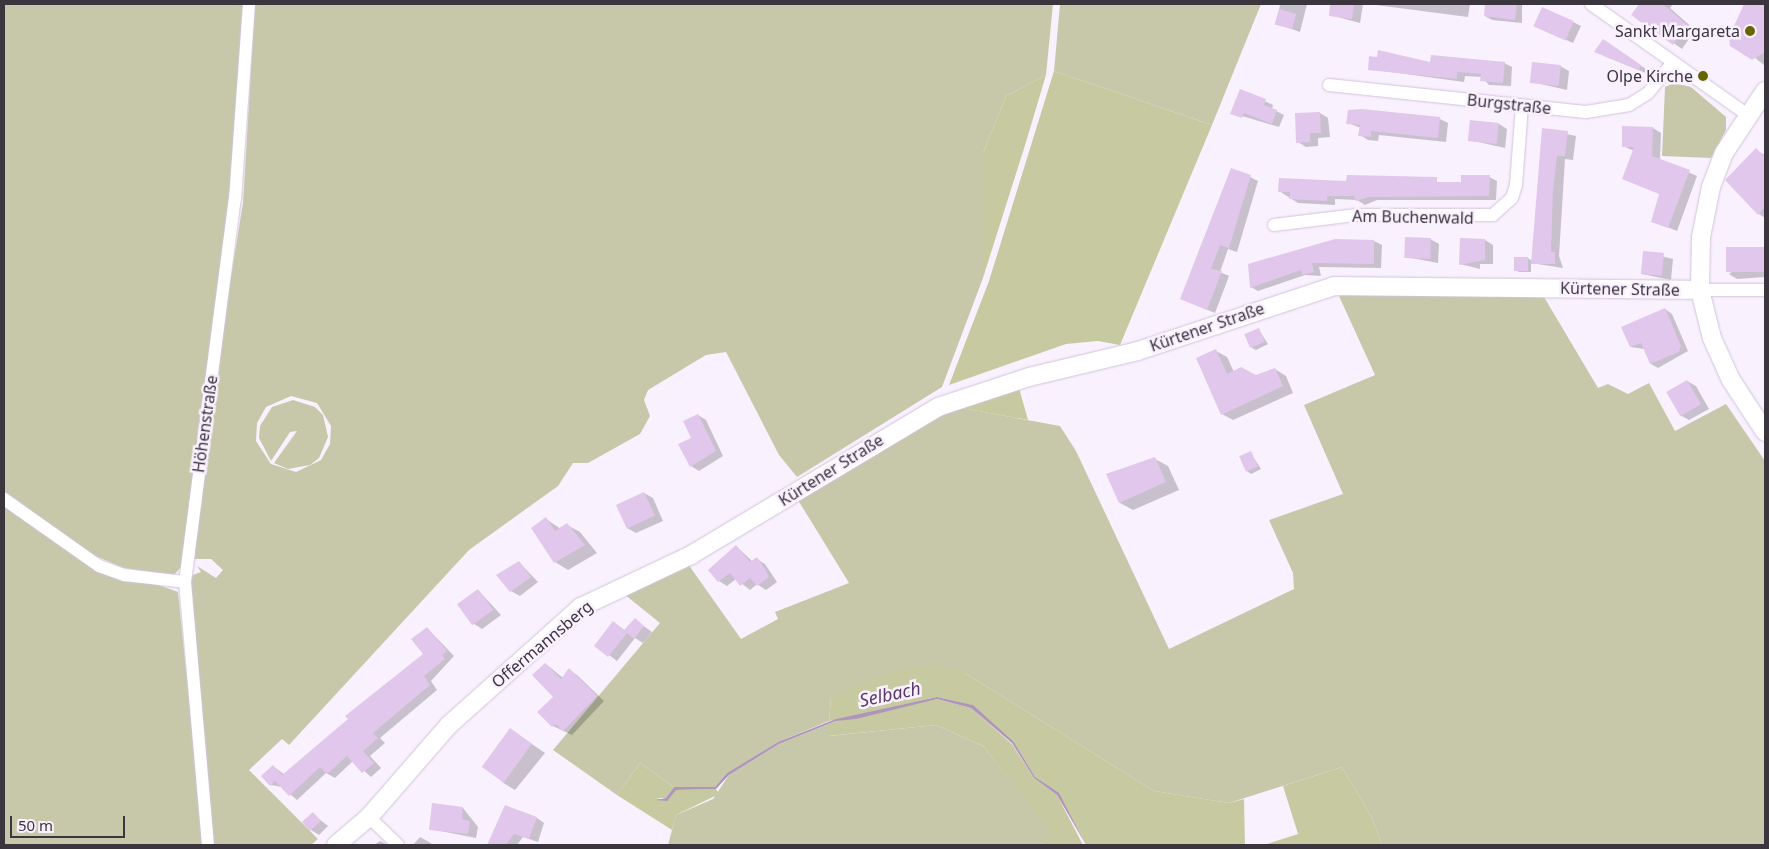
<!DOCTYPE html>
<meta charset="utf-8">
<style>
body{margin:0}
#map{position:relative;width:1769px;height:849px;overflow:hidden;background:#faf1ff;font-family:"Noto Sans",sans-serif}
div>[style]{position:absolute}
.green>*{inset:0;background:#c6c8a9}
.forest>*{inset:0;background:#c7caa0}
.water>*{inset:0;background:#ae96b9}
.shadow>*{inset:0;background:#0003}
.building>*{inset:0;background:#e0c7eb;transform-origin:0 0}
.roads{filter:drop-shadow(0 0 1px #d1c3d9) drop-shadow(0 0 1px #d1c3d9)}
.street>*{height:12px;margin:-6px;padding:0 6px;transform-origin:6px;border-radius:6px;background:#fff}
.secondary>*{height:18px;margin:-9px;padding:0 9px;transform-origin:9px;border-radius:9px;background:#fff}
.dots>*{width:14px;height:14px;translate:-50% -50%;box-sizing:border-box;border:2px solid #faf1ff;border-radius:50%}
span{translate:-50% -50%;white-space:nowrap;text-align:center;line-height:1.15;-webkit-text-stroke:5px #faf1ff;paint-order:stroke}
.poi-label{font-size:16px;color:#3b353e}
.right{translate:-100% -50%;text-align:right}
.street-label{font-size:16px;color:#3b353e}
.water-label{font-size:18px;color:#5a3968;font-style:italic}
.frame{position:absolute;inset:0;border:5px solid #3b353e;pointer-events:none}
.scale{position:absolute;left:10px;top:816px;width:115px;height:22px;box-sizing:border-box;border:2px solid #3b353e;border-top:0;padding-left:6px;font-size:15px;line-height:18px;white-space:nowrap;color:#3b353e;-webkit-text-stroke:4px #faf1ff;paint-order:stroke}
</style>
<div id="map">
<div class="green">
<i style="clip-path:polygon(4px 4px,244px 4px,231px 199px,181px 567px,174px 575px,124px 568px,93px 555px,4px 491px)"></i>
<i style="clip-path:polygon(evenodd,255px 4px,1053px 4px,1046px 75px,1006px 96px,983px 153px,983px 278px,942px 387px,797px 477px,779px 455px,726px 352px,706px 355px,648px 390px,644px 400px,650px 416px,640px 434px,588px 463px,573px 463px,558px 486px,469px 550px,289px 745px,282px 739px,249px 770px,318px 839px,311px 845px,212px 845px,191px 581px,193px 575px,201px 572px,197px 566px,216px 578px,223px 570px,211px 559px,195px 559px,195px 550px,210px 407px,243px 203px,255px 4px,291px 396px,317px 403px,331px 426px,330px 444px,321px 460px,296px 472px,271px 464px,256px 441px,257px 423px,266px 407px,291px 396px)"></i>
<i style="clip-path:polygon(1060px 4px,1261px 4px,1212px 125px,1054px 71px)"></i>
<i style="clip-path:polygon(1674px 83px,1691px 87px,1726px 117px,1726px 130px,1711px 158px,1662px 156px,1665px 87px)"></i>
<i style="clip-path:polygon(1359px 291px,1544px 297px,1598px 388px,1608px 384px,1628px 394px,1649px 383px,1675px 431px,1726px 404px,1765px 461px,1765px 845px,1382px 845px,1372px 818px,1342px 767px,1229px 803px,1154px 791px,965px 673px,831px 698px,829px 721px,778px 742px,727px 773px,715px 787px,674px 787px,640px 763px,617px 795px,553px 750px,660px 623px,624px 594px,688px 564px,741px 639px,778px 619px,775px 612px,849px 583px,798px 500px,929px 421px,962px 408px,1060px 426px,1076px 451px,1169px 649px,1294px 589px,1293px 573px,1269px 520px,1343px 494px,1304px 405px,1375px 375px,1339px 296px)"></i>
<i style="clip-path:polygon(293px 400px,315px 407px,323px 415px,328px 437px,319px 458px,310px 465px,288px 469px,274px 463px,297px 431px,290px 432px,271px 461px,259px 438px,260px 426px,272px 407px)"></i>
<i style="clip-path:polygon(4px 505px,71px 553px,178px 592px,204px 845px,4px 845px)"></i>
<i style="clip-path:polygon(829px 724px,829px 736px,936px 725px,983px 746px,1055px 835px,1038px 845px,668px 845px,676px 815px,713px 799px,729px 775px,779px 744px)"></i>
</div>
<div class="forest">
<i style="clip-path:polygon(1054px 71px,1212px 125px,1120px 345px,1098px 341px,1066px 344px,949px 385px,989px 281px)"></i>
<i style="clip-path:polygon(1046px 75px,1026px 142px,983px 278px,983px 153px,1006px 96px)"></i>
<i style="clip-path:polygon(1019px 388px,1028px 420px,962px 408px)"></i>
<i style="clip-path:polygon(928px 663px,965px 673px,1154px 791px,1229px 803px,1244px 799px,1245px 845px,1086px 845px,1059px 794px,1035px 777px,1014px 742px,972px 705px,937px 697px,829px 721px,831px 698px,874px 678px)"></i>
<i style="clip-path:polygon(937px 699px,971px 708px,1012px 744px,1034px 778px,1057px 795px,1083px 845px,1038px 845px,1054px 835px,983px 746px,936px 725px,828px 736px,829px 724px,836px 721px)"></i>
<i style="clip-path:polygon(640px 763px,674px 787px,666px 798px,656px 798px,667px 800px,675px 790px,716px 789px,719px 794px,676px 815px,672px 830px,617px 795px)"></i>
<i style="clip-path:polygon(1342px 767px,1372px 818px,1382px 845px,1264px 845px,1298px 834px,1283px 786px)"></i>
</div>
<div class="water">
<i style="clip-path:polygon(937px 697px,973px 705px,1014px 742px,1035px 777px,1059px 793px,1086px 845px,1057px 795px,1034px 778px,1012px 743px,971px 708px,937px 699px,856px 719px,836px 721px,779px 744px,729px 775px,716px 789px,676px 790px,667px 801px,656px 800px,666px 798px,674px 787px,715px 787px,727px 773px,778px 742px,836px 719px)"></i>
</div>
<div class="shadow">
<i style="clip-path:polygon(1280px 4px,1307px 4px,1300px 32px,1277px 24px)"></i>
<i style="clip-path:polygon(1332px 4px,1363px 4px,1360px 23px,1330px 15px)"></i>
<i style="clip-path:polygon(1368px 4px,1470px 4px,1468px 17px)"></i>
<i style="clip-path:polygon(1486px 4px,1522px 4px,1522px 23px,1492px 20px,1485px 16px)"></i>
<i style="clip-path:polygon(1640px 4px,1673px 4px,1670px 8px,1695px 30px,1682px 49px,1633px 14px)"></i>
<i style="clip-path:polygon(1749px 4px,1765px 4px,1765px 66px,1730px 37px)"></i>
<i style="clip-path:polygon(1573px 22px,1581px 26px,1573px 43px,1535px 26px)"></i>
<i style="clip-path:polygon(1612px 46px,1649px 71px,1648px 74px,1604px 56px)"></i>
<i style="clip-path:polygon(1504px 63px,1512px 67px,1511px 86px,1489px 85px,1482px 77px,1465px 76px,1464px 82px,1369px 69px)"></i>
<i style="clip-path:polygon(1560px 66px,1569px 71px,1567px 90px,1532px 82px)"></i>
<i style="clip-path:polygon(1241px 90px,1273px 105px,1272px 109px,1284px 115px,1279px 127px,1232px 113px)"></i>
<i style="clip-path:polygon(1349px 111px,1440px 119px,1448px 123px,1446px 142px,1379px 135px,1378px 141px,1368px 140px,1360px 135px,1361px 128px,1348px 123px)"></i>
<i style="clip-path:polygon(1320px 113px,1328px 118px,1330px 137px,1318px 138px,1318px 146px,1306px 147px,1298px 142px)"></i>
<i style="clip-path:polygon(1499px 124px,1507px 129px,1505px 148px,1469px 140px)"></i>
<i style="clip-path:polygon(1653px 128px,1661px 133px,1660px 160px,1697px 176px,1677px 231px,1652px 221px,1661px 194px,1623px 179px,1634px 151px,1623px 146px)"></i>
<i style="clip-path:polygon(1543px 129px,1576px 136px,1573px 160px,1565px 159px,1559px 256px,1563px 268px,1531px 263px,1531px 272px,1519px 272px,1515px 270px,1528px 258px,1532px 261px)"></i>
<i style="clip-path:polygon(1756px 150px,1765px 155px,1765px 218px,1759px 214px)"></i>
<i style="clip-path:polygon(1250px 177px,1258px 181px,1237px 252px,1228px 249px,1220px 272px,1229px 276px,1215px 313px,1181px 299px)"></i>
<i style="clip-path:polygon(1375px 177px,1462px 184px,1489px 177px,1497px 181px,1496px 200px,1377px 200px,1365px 205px,1357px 200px,1335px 199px,1335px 205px,1298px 203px,1279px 191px)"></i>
<i style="clip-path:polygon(1430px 239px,1439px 244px,1438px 263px,1406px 257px)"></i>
<i style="clip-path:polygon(1485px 240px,1493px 245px,1493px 264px,1480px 264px,1480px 269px,1460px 264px)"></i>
<i style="clip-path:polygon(1374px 241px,1382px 245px,1381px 268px,1319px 267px,1321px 276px,1305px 275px,1258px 291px,1251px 287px,1249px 265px)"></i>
<i style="clip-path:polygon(1764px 248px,1765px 277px,1737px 279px,1729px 274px)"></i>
<i style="clip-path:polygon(1644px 252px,1673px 259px,1671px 280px,1642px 274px)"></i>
<i style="clip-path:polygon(1665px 309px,1672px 314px,1688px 351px,1658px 368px,1651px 364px,1644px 349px,1631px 347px,1623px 327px)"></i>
<i style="clip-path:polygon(1259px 330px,1268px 344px,1256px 350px,1252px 348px)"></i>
<i style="clip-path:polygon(1216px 351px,1227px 357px,1234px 372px,1256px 376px,1275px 369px,1286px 376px,1293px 393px,1233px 420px,1222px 414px)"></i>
<i style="clip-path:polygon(1687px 381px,1696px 386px,1709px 409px,1689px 420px,1680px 415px)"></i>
<i style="clip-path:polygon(698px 415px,706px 420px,723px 456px,699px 471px,691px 466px)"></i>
<i style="clip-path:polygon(1250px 452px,1261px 469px,1251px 474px,1247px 471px)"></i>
<i style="clip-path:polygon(1155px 459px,1168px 466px,1179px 490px,1133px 510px,1120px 503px,1107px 474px)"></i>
<i style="clip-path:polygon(644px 493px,653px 498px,663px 521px,636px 533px,627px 528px)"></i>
<i style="clip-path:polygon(546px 519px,561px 529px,567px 525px,580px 532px,597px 553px,568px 570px,555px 562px)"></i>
<i style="clip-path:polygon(737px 547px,753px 562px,757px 559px,765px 564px,777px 582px,766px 590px,757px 584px,750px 590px,736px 579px,727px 586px,719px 581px)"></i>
<i style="clip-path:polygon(519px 562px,538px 582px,520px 596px,511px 591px)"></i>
<i style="clip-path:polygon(478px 590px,501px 615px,482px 629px,474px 624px)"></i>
<i style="clip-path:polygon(635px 620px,652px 632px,643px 643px,635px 638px,617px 661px,596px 645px,614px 623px,626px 631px)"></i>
<i style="clip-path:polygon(427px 628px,454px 656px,431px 681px,437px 690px,380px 738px,385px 743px,370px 756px,381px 768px,371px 777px,353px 761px,335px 778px,326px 773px,297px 800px,282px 787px,271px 785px,273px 766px,285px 775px,425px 654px)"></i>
<i style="clip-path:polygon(546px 664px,563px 678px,569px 670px,577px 675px,604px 701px,572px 735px,553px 726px,555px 697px)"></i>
<i style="clip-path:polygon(510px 729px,545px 753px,515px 790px,502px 782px)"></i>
<i style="clip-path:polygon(463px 808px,478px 827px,476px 838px,430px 829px)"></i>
<i style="clip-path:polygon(313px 814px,328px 826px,319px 835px,311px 830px)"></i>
<i style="clip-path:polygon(537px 818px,544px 823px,538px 842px,523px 837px,517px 845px,489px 845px,495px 837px)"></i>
<i style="clip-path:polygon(420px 837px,429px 842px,433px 845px,413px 845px)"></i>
<i style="clip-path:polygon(380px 841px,388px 845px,374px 845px)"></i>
</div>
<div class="building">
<i style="clip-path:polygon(1330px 4px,1354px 4px,1352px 19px,1329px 16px)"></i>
<i style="clip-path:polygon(1485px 4px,1517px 4px,1515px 20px,1484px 16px)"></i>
<i style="clip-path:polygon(1639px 4px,1663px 4px,1687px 25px,1673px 45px,1631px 15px)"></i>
<i style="clip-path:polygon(1744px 4px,1765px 4px,1765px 52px,1752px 60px,1730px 46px,1729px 37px)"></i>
<i style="left:1542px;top:7px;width:35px;height:21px;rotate:24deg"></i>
<i style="left:1279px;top:9px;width:18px;height:16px;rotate:16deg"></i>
<i style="clip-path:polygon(1603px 39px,1641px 65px,1639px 70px,1594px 52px)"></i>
<i style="clip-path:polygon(1378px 50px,1430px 62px,1431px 55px,1505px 62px,1503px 83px,1480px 81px,1481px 74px,1457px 72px,1457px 79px,1368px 70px,1369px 56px,1377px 57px)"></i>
<i style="left:1532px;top:62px;width:29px;height:21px;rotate:6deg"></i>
<i style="clip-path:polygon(1240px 89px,1266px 99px,1264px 105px,1277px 110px,1272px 124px,1244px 113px,1242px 118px,1230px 114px)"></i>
<i style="clip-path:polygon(1362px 109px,1440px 117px,1438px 138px,1371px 131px,1371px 137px,1358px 136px,1360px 125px,1346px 124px,1348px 110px)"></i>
<i style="clip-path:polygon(1320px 112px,1321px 133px,1310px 133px,1310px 142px,1296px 143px,1295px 113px)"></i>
<i style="left:1470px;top:120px;width:29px;height:21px;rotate:6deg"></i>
<i style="clip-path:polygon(1622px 126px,1653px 127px,1652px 156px,1690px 170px,1668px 228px,1651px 222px,1659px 194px,1622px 179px,1634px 147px,1622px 147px)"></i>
<i style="clip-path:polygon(1542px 128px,1568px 131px,1565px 156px,1557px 156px,1553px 191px,1551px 252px,1555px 252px,1555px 264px,1531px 264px)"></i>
<i style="clip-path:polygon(1756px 148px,1765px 157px,1765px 207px,1758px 215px,1725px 180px)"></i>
<i style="clip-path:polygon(1231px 168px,1251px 175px,1229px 248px,1220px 245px,1211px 269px,1222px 271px,1207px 310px,1180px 299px)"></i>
<i style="clip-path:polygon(1347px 175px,1437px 177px,1437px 182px,1461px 182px,1461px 175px,1490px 175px,1489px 196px,1369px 197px,1356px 201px,1354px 196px,1327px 196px,1327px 201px,1289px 199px,1290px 192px,1278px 192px,1279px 178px,1346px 181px)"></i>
<i style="left:1405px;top:237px;width:26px;height:21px;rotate:2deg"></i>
<i style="clip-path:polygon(1460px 238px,1485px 239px,1485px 260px,1459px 265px)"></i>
<i style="clip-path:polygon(1335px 239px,1374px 240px,1374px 264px,1312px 263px,1314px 272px,1302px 275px,1301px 270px,1250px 288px,1248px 264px)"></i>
<i style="left:1765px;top:247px;width:25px;height:39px;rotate:90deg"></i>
<i style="left:1643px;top:251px;width:21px;height:23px;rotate:5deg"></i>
<i style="left:1514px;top:257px;width:14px;height:14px"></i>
<i style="clip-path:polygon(1665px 308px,1681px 346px,1679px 352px,1650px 364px,1641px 343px,1630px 347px,1621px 327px)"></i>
<i style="left:1259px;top:328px;width:15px;height:16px;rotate:67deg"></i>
<i style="clip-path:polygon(1216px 349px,1227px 374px,1241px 367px,1256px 375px,1275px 368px,1283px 386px,1221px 415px,1196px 358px)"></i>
<i style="left:1687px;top:380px;width:28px;height:24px;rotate:60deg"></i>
<i style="clip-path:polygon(698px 414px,716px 451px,690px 467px,678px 444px,691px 438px,683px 421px)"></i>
<i style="left:1251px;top:451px;width:17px;height:13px;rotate:66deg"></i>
<i style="clip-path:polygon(1155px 457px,1166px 482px,1119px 503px,1106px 474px)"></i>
<i style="left:644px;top:492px;width:26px;height:31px;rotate:65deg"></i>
<i style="clip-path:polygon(546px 517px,555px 531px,567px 523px,585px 545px,554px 563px,531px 528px)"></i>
<i style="clip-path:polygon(736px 545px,750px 562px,757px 557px,764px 567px,769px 577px,757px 586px,750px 578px,740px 586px,730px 573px,718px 582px,708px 570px)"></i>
<i style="clip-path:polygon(519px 561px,531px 577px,510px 592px,496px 575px)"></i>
<i style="left:478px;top:589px;width:26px;height:26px;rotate:54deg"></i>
<i style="clip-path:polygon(635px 618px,644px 626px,634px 639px,627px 633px,608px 657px,594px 646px,613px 621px,624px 630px)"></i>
<i style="clip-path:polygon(427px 627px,447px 651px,442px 655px,445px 659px,424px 676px,430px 685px,373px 733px,378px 738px,363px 751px,374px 763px,362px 773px,347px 756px,327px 774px,320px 767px,289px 796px,275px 781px,270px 786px,261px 776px,273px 765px,282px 775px,348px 719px,345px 716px,423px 654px,411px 639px)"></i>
<i style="clip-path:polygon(545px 663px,561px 679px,569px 668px,597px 696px,563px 731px,556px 724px,552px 727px,537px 712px,553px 697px,532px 675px)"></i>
<i style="left:510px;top:728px;width:27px;height:48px;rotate:36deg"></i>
<i style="clip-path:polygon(432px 803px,463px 807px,462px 819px,470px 821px,468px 834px,429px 830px)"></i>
<i style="clip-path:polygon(505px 805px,537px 817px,529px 839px,514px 834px,506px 845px,487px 845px)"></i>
<i style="left:313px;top:812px;width:12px;height:15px;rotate:48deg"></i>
</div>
<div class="roads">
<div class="street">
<i style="left:1591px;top:4px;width:194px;rotate:35.3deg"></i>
<i style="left:1329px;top:85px;width:258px;rotate:6deg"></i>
<i style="left:1586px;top:112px;width:44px;rotate:-9.2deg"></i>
<i style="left:1629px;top:105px;width:22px;rotate:-32deg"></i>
<i style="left:1648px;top:93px;width:38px;rotate:-51deg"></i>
<i style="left:1274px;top:225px;width:83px;rotate:-7deg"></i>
<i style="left:1356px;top:215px;width:137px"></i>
<i style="left:1493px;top:215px;width:25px;rotate:-42deg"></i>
<i style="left:1512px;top:198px;width:14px;rotate:-73deg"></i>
<i style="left:1516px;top:185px;width:79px;rotate:-85.7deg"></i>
<i style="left:1700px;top:290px;width:65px"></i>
<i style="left:4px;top:499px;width:116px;rotate:35.2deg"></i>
<i style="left:99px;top:566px;width:27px;rotate:20deg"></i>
<i style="left:124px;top:575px;width:61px;rotate:6.5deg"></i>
<i style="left:369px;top:817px;width:40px;rotate:44deg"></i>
<i style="left:208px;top:845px;width:264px;rotate:-95deg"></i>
<i style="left:185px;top:582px;width:386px;rotate:-82.6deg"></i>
<i style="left:235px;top:199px;width:196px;rotate:-85.9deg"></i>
</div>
<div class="secondary">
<i style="left:1765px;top:91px;width:74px;rotate:123.5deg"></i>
<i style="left:1724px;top:153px;width:36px;rotate:111deg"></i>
<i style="left:1711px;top:187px;width:51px;rotate:101.3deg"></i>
<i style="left:1701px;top:237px;width:53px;rotate:91.1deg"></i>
<i style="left:1700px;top:290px;width:49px;rotate:76deg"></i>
<i style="left:1712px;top:338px;width:46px;rotate:65.7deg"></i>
<i style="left:1731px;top:380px;width:62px;rotate:56.8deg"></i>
<i style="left:336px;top:845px;width:43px;rotate:-40.3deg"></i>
<i style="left:369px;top:817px;width:122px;rotate:-49deg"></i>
<i style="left:449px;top:725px;width:177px;rotate:-41.8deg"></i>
<i style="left:581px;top:607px;width:122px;rotate:-25.3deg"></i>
<i style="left:691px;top:555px;width:288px;rotate:-30.9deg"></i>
<i style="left:938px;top:407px;width:96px;rotate:-18.2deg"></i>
<i style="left:1029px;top:377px;width:112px;rotate:-13.4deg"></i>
<i style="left:1138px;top:351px;width:206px;rotate:-18.3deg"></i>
<i style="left:1334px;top:286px;width:366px;rotate:0.6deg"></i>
</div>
</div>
<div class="dots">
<i style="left:1750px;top:31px;background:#656600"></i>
<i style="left:1703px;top:76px;background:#656600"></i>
</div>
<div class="poi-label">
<span class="right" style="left:1740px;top:31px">Sankt Margareta</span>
<span class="right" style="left:1693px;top:76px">Olpe Kirche</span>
</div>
<div class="street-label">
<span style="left:1509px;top:104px;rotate:6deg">Burgstraße</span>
<span style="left:1413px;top:217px;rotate:1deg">Am Buchenwald</span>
<span style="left:1620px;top:289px;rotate:1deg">Kürtener Straße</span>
<span style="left:1207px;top:327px;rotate:-19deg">Kürtener Straße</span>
<span style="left:205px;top:424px;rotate:-82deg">Höhenstraße</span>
<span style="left:831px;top:470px;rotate:-32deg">Kürtener Straße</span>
<span style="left:542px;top:644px;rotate:-40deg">Offermannsberg</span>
</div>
<div class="water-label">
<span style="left:890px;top:694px;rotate:-12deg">Selbach</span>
</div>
<div class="frame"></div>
<div class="scale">50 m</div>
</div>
